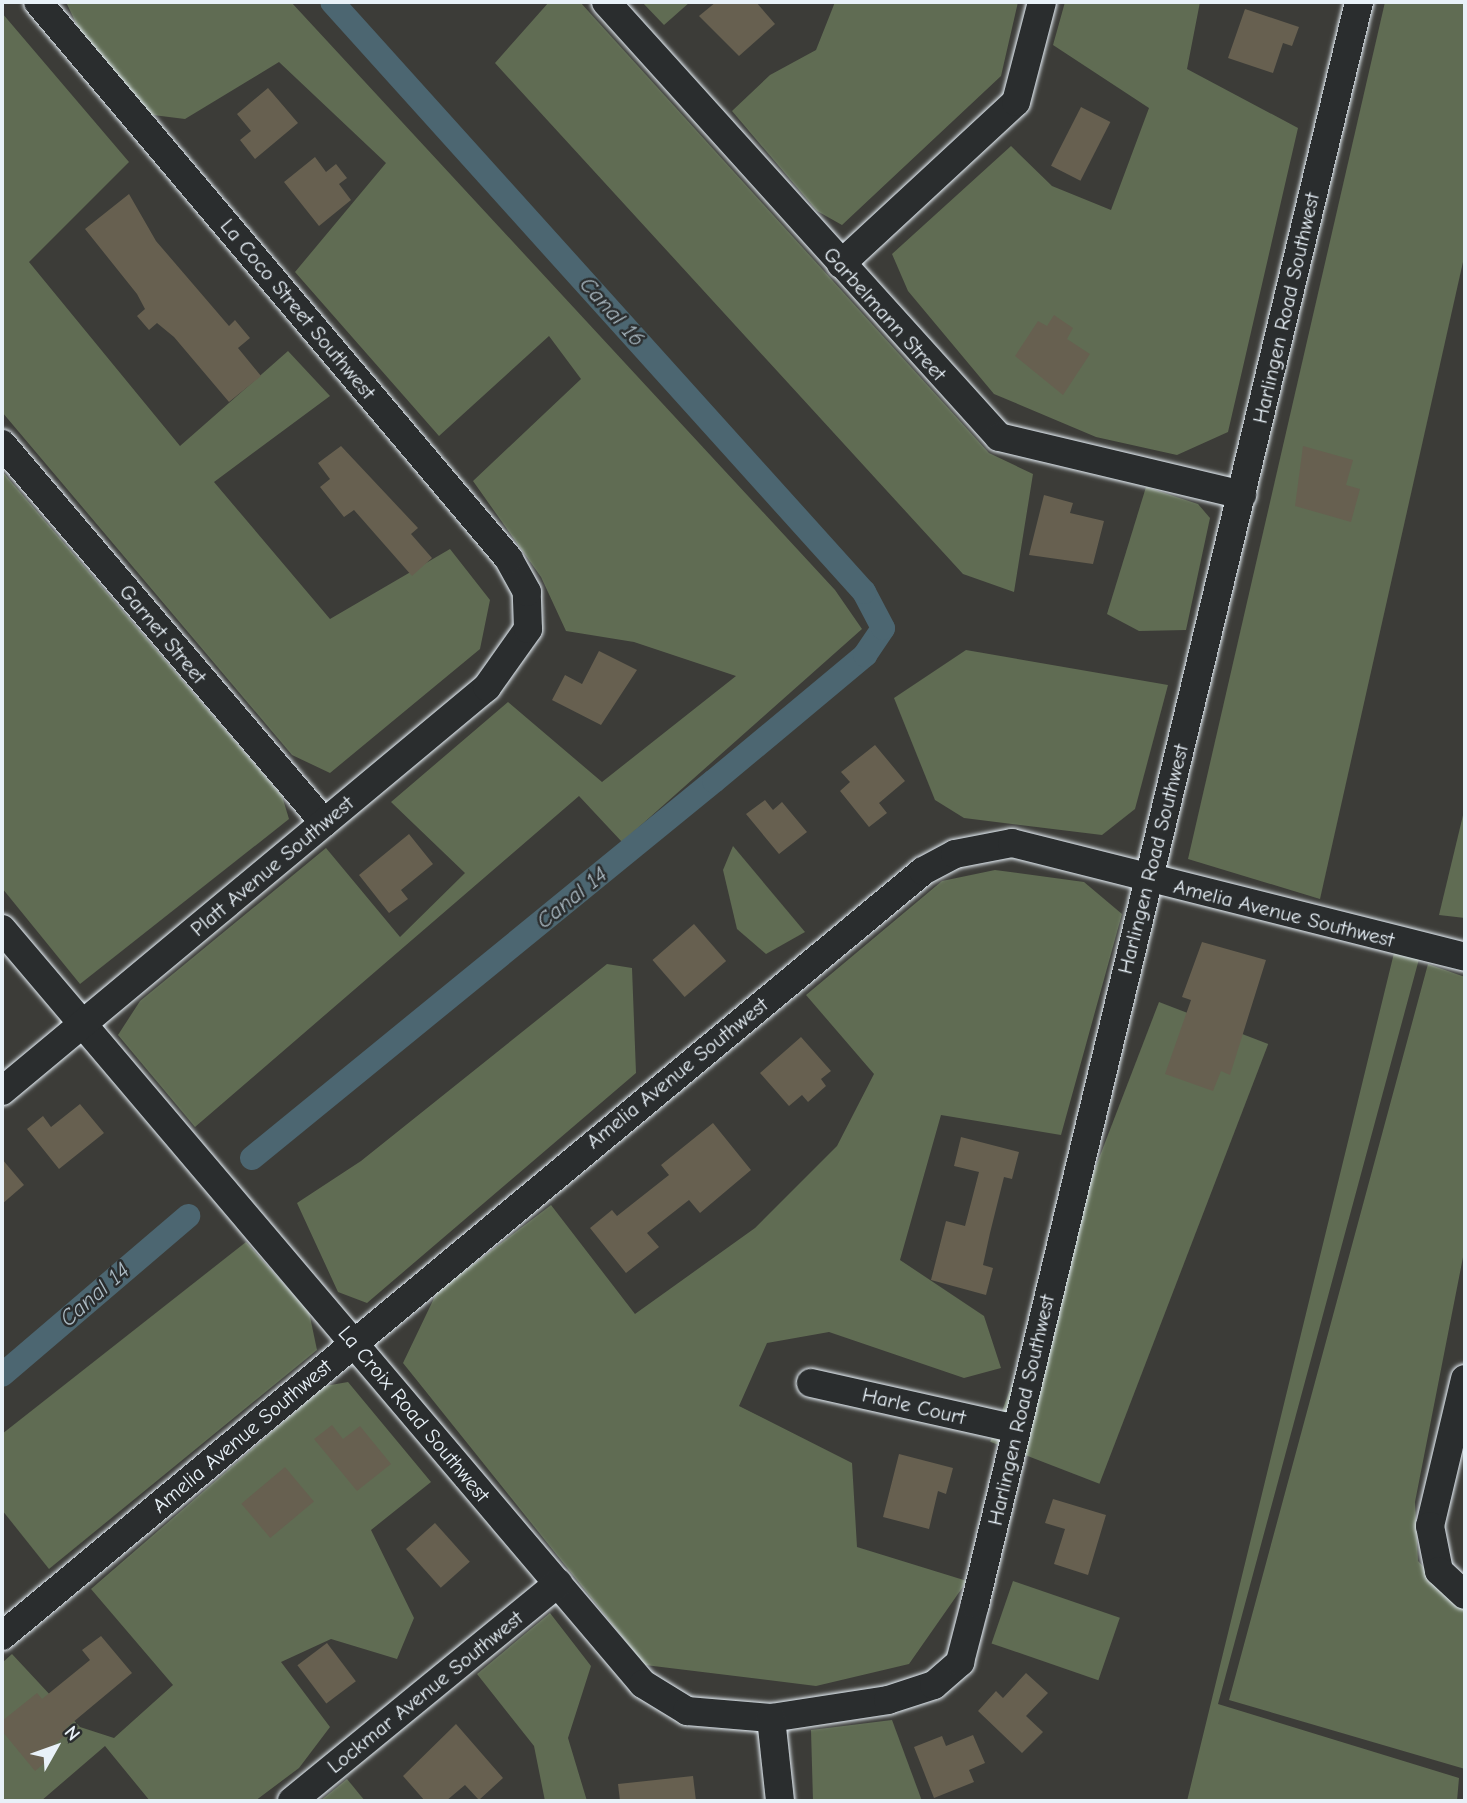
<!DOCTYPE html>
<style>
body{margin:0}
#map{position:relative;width:1467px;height:1803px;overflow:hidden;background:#3c3c38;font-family:"Comic Neue",sans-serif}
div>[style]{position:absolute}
.green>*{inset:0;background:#606c53;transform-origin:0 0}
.canal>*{height:24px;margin:-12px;padding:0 12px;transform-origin:12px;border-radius:12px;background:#4c6671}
.building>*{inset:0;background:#676050;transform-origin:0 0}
.roads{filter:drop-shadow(0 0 2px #e8f1f8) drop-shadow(0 0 2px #e8f1f8)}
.minor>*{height:28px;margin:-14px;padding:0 14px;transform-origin:14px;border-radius:14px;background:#2a2d2e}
span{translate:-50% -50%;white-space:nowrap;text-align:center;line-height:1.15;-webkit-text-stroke:5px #2a2d2e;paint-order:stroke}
.street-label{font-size:21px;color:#e8f1f8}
.water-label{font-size:23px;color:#aab9c2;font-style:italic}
.frame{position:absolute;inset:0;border:4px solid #e8f1f8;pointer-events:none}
.north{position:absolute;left:21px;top:1712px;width:70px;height:70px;-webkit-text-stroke:5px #2a2d2e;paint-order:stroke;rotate:50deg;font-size:19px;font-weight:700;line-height:28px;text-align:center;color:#e8f1f8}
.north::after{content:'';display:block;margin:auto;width:24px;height:32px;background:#e8f1f8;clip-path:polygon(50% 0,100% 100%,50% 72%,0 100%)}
</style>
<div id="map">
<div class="green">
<i style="clip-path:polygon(66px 2px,291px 2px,835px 590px,862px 629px,622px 842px,579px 796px,195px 1127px,118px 1035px,140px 1001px,326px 848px,400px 937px,465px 873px,391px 802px,508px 702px,602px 782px,736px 676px,634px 642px,566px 631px,541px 577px,473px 481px,581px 379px,549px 336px,439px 436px,295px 272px,386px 163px,279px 62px,185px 119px,145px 114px,84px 40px)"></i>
<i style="clip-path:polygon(549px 2px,580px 2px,989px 453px,1033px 474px,1014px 592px,963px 574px,495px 63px)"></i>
<i style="clip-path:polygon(642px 2px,690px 2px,664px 25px)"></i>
<i style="clip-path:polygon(835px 2px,1018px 2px,1001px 76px,842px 225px,817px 211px,732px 111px,770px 75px,816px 50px)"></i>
<i style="clip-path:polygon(1065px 2px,1200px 2px,1187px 69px,1298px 128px,1228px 432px,1177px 455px,1096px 437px,994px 394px,908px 291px,892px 254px,1011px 146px,1052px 186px,1111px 210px,1149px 108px,1053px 45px)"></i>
<i style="clip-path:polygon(1385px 2px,1465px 2px,1465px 253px,1320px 899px,1188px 859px)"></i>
<i style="clip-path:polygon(2px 13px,129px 162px,29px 262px,180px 446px,288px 351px,330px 396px,214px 482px,330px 619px,450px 549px,490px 600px,480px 649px,330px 773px,292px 755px,2px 412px)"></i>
<i style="clip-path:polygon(2px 471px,282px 796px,289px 819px,80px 984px,2px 888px)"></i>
<i style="clip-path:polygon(1146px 487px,1198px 504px,1210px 518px,1186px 630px,1139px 631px,1107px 614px)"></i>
<i style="clip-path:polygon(966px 650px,1168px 685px,1135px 809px,1102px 835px,964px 818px,935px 800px,894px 698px)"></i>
<i style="clip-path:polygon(1465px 807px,1465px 918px,1439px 915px)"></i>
<i style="clip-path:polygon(733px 846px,805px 932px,766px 954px,737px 929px,723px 870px)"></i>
<i style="clip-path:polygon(995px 870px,1084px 882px,1122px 914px,1061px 1135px,941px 1115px,900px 1260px,984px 1316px,1001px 1368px,964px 1378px,829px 1332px,767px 1343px,739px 1406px,852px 1463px,857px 1547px,967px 1581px,909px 1664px,816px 1686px,645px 1665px,403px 1363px,437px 1292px,551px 1205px,635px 1314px,755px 1228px,837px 1146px,874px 1074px,806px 995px,942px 881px)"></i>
<i style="clip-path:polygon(1394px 953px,1419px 959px,1218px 1704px,1459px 1778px,1457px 1801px,1187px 1801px)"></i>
<i style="clip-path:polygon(607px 964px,632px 968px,636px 1073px,367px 1303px,338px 1292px,297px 1203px,361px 1161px)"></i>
<i style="clip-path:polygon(1428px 964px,1465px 977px,1465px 1247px,1415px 1502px,1418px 1561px,1465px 1611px,1465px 1769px,1229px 1700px)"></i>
<i style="left:1159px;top:1002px;width:117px;height:471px;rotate:21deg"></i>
<i style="clip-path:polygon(246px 1242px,309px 1312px,317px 1350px,49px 1569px,2px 1510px,2px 1434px)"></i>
<i style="clip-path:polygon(348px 1382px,431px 1482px,371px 1530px,414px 1618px,397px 1659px,331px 1639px,281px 1662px,330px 1727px,299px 1768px,255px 1801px,150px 1801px,105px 1746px,41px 1801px,2px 1801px,2px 1663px,12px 1654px,80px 1727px,114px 1738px,173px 1685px,91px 1589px,325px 1386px)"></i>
<i style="left:1013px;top:1581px;width:113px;height:66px;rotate:19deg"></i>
<i style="clip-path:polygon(550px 1613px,591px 1666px,568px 1738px,587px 1801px,545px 1801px,534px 1746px,477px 1674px)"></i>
<i style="clip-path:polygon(892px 1720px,922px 1801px,813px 1801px,811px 1730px)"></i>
<i style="clip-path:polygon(347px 1779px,365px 1801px,320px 1801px)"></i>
</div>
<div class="canal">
<i style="left:252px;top:1158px;width:596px;rotate:-39.22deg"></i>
<i style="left:714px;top:781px;width:197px;rotate:-39.8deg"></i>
<i style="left:865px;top:655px;width:32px;rotate:-56deg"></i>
<i style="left:883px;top:628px;width:41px;rotate:-117.8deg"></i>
<i style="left:864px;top:592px;width:794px;rotate:-132.04deg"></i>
<i style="left:2px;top:1375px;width:245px;rotate:-40.5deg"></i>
</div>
<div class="building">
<i style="clip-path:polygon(716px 2px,756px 2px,775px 24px,739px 56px,699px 16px)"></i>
<i style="clip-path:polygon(1245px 9px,1299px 27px,1292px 46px,1283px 43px,1273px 73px,1228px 58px)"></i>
<i style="clip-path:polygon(268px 88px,298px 123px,255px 159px,240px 140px,251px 131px,237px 114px)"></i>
<i style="left:1081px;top:107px;width:33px;height:66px;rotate:27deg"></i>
<i style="clip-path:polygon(315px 157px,326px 172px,336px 164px,347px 178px,339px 184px,351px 200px,319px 226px,284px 182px)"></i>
<i style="clip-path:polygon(129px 194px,156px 241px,229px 326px,235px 320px,250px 338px,238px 348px,261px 376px,229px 402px,174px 337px,157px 323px,149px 330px,137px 316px,145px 309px,137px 294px,85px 229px)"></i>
<i style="clip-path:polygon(1054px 315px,1073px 328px,1067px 339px,1090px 354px,1063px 395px,1015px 356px,1038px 321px,1047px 326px)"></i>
<i style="clip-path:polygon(341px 446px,418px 528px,411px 534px,432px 558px,412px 576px,354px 510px,344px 517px,320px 487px,330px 479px,318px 463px)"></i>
<i style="clip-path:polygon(1303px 446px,1353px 460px,1346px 485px,1360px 489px,1351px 522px,1295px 506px)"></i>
<i style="clip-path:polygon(1044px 495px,1073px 503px,1070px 513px,1104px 521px,1093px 564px,1029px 555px)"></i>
<i style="clip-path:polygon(599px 651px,637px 670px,601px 725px,552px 700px,565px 675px,582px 684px)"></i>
<i style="clip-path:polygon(875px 745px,905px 781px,879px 803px,887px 813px,869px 827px,840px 791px,850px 782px,841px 772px)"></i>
<i style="clip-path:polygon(765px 800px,773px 810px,782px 802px,807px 832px,779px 854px,746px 814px)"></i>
<i style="clip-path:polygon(409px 834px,433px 864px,401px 890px,408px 899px,389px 913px,359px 875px)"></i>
<i style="left:694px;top:924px;width:49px;height:55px;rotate:49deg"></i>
<i style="clip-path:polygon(1202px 942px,1266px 960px,1230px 1075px,1221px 1071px,1213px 1091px,1165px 1074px,1191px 1000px,1182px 997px)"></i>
<i style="clip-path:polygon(801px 1037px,831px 1071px,821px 1079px,826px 1086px,808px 1102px,802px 1095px,789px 1106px,760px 1073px)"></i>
<i style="clip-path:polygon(80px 1104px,104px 1133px,59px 1169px,27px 1129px,43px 1116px,51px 1127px)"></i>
<i style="clip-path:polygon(713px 1123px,751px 1170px,700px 1213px,689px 1200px,647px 1233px,659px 1247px,626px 1273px,590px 1228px,612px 1210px,617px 1216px,669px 1175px,661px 1165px)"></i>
<i style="clip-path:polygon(961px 1137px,1019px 1152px,1012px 1179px,1004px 1177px,990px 1233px,983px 1265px,993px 1268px,986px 1295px,931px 1280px,946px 1221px,965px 1226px,979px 1172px,954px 1166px)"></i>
<i style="clip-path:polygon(2px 1159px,24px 1185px,2px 1204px)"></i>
<i style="clip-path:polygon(332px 1425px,343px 1439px,360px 1426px,391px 1464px,357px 1491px,314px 1439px)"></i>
<i style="clip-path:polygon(899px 1454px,953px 1468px,946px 1494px,938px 1491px,929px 1529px,883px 1517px)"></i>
<i style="left:285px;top:1467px;width:45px;height:57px;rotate:50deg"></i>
<i style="clip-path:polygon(1053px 1499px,1106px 1515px,1088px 1575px,1054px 1564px,1065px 1529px,1045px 1523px)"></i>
<i style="left:435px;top:1523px;width:52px;height:39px;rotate:48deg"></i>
<i style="clip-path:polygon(101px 1636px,132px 1673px,66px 1728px,69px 1732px,48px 1750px,53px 1756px,35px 1771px,2px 1731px,2px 1721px,37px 1693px,42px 1699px,90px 1660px,82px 1650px)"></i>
<i style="left:327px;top:1643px;width:48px;height:37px;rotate:53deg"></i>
<i style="clip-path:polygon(1026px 1673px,1048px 1693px,1026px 1716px,1043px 1732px,1022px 1753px,978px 1711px,996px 1691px,1003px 1698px)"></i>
<i style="clip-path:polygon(456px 1724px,503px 1778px,479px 1800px,465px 1785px,446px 1801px,425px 1801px,403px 1776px)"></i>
<i style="clip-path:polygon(973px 1735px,985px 1763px,969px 1770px,974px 1782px,934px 1798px,914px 1747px,942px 1736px,946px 1746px)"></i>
<i style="clip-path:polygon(693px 1776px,696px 1801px,620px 1801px,618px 1784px)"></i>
</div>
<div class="roads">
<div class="minor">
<i style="left:606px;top:2px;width:586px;rotate:47.9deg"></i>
<i style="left:999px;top:437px;width:250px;rotate:13.4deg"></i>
<i style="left:841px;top:264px;width:238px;rotate:-42.8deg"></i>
<i style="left:1016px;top:102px;width:103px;rotate:-75.4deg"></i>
<i style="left:2px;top:444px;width:497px;rotate:49.6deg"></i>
<i style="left:2px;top:929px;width:990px;rotate:49.67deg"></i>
<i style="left:643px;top:1684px;width:52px;rotate:31.5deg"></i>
<i style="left:687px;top:1711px;width:84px;rotate:4.8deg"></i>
<i style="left:771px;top:1718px;width:118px;rotate:-8.7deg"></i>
<i style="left:888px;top:1700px;width:48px;rotate:-18.1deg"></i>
<i style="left:934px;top:1685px;width:35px;rotate:-41deg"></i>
<i style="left:960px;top:1662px;width:60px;rotate:-75.5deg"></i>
<i style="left:975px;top:1604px;width:1647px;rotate:-76.52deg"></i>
<i style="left:2px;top:1091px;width:631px;rotate:-39.79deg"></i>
<i style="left:487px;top:687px;width:71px;rotate:-54.7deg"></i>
<i style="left:528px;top:629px;width:37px;rotate:-92deg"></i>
<i style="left:527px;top:592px;width:38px;rotate:-119deg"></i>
<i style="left:509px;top:559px;width:729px;rotate:-130.22deg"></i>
<i style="left:1465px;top:1379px;width:151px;rotate:103.4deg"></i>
<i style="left:1430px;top:1526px;width:46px;rotate:78.7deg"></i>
<i style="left:1439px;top:1571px;width:35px;rotate:43deg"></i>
<i style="left:811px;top:1383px;width:210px;rotate:12.6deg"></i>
<i style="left:2px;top:1636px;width:1197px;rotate:-39.71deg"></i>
<i style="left:923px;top:871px;width:36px;rotate:-28deg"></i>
<i style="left:955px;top:854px;width:58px;rotate:-10.9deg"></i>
<i style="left:1012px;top:843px;width:467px;rotate:14.1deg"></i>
<i style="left:771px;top:1718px;width:83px;rotate:83.8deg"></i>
<i style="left:292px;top:1801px;width:344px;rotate:-39.3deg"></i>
</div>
</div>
<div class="street-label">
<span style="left:1286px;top:308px;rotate:-77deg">Harlingen Road Southwest</span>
<span style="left:298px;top:309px;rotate:50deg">La Coco Street Southwest</span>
<span style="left:885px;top:314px;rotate:48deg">Garbelmann Street</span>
<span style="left:163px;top:634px;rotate:50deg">Garnet Street</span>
<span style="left:1153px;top:859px;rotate:-76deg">Harlingen Road Southwest</span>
<span style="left:272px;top:866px;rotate:-40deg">Platt Avenue Southwest</span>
<span style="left:1284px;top:913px;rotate:14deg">Amelia Avenue Southwest</span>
<span style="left:677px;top:1073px;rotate:-39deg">Amelia Avenue Southwest</span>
<span style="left:914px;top:1406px;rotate:13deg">Harle Court</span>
<span style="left:1021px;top:1410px;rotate:-77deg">Harlingen Road Southwest</span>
<span style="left:414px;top:1414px;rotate:50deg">La Croix Road Southwest</span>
<span style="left:242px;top:1436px;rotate:-40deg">Amelia Avenue Southwest</span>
<span style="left:425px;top:1692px;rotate:-39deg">Lockmar Avenue Southwest</span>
</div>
<div class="water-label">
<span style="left:612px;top:312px;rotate:48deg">Canal 16</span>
<span style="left:572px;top:898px;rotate:-39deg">Canal 14</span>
<span style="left:95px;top:1295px;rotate:-41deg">Canal 14</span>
</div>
<div class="frame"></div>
<div class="north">N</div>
</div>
